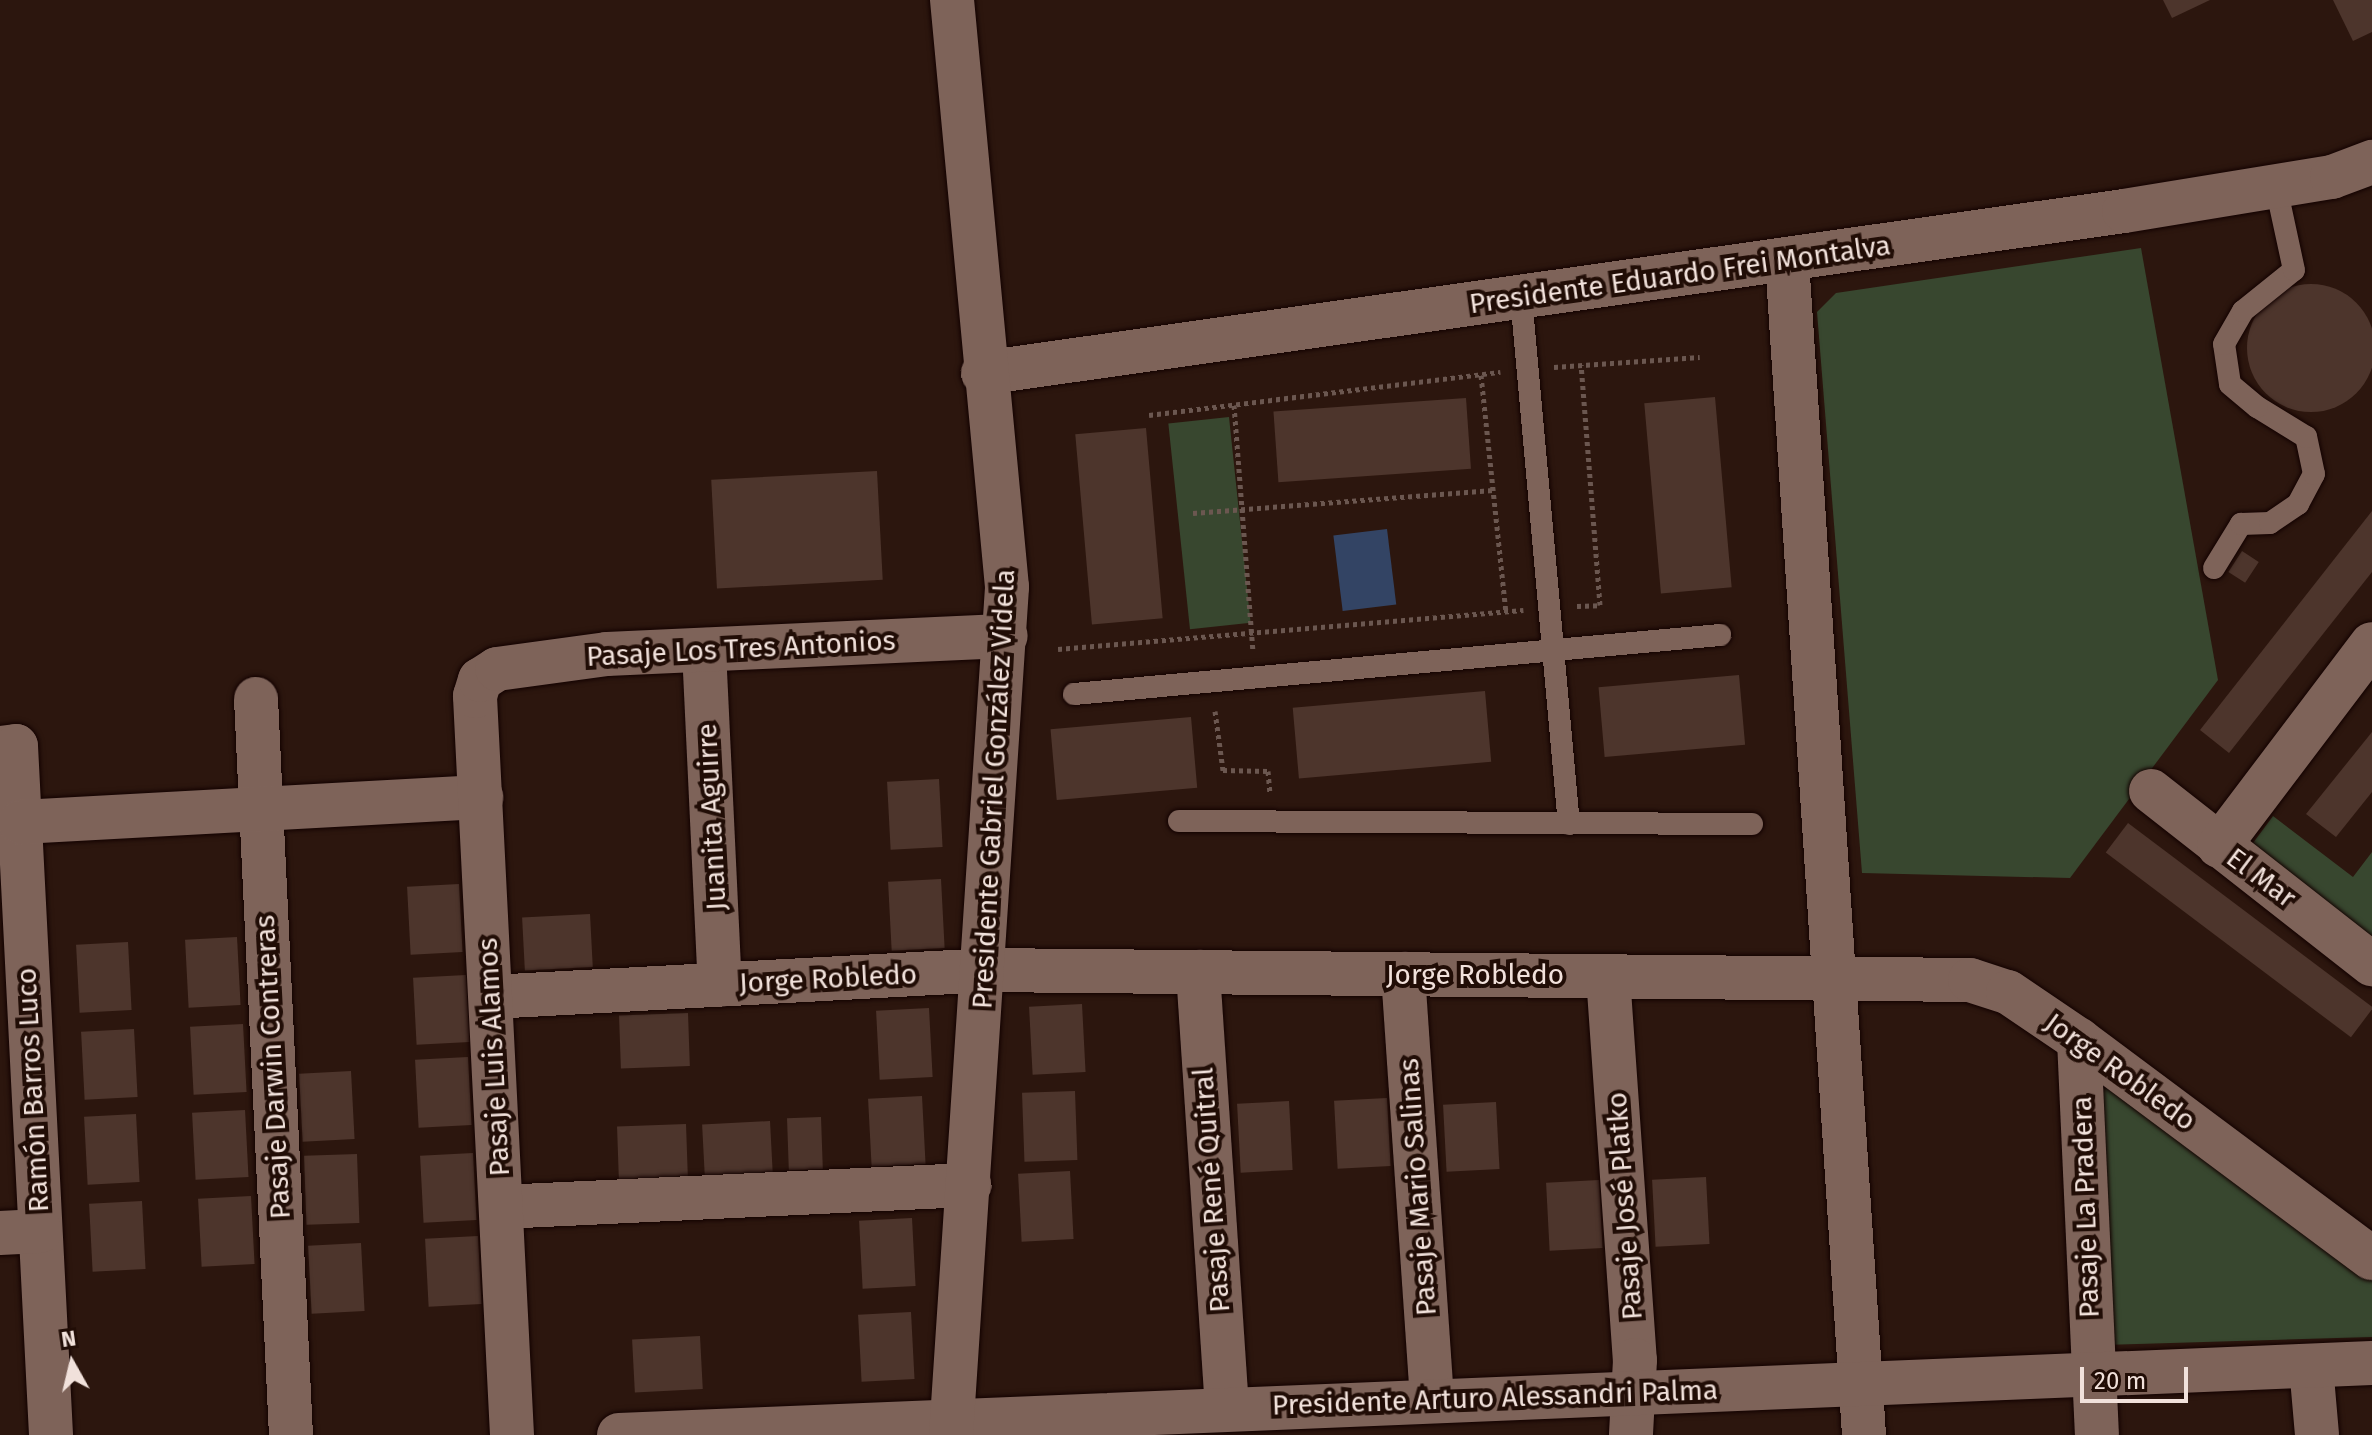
<!DOCTYPE html>
<meta charset="utf-8">
<style>
body{margin:0}
#map{position:relative;width:2372px;height:1435px;overflow:hidden;background:#2c160e;font-family:"Fira Sans",sans-serif}
div>[style]{position:absolute}
.green>*{inset:0;background:#38472f;transform-origin:0 0}
.water>*{inset:0;background:#334464;transform-origin:0 0}
.building>*{inset:0;background:#4d352c;transform-origin:0 0}
.round{border-radius:50%}
.path>*{height:5px;margin-top:-2.5px;transform-origin:0;background:repeating-linear-gradient(90deg,#6b5750 0 4px,transparent 0 8px)}
.roads{filter:drop-shadow(0 0 2px #130200) drop-shadow(0 0 2px #130200)}
.lane>*{height:22px;margin:-11px;padding:0 11px;transform-origin:11px;border-radius:11px;background:#7e6359}
.street>*{height:44px;margin:-22px;padding:0 22px;transform-origin:22px;border-radius:22px;background:#7e6359}
span{translate:-50% -50%;white-space:nowrap;text-align:center;line-height:1.15;-webkit-text-stroke:8px #210d06;paint-order:stroke}
.street-label{font-size:28px;color:#f1e1db}
.north{position:absolute;left:32px;top:1323px;width:80px;height:80px;-webkit-text-stroke:6px #210d06;paint-order:stroke;rotate:352deg;font-size:22px;font-weight:700;line-height:32px;text-align:center;color:#f1e1db}
.north::after{content:'';display:block;margin:auto;width:28px;height:36px;background:#f1e1db;clip-path:polygon(50% 0,100% 100%,50% 72%,0 100%)}
.scale{position:absolute;left:2080px;top:1367px;width:108px;height:36px;box-sizing:border-box;border:4px solid #f1e1db;border-top:0;padding-left:10px;font-size:24px;line-height:28px;white-space:nowrap;color:#f1e1db;-webkit-text-stroke:6px #210d06;paint-order:stroke}
</style>
<div id="map">
<div class="green">
<i style="clip-path:polygon(2141px 248px,2218px 680px,2070px 878px,1862px 873px,1817px 312px,1836px 293px)"></i>
<i style="left:1229px;top:417px;width:207px;height:61px;rotate:84deg"></i>
<i style="clip-path:polygon(2273px 816px,2353px 877px,2372px 852px,2372px 939px,2250px 847px)"></i>
<i style="clip-path:polygon(2092px 1075px,2372px 1279px,2372px 1337px,2104px 1345px)"></i>
</div>
<div class="water">
<i style="left:1387px;top:529px;width:76px;height:54px;rotate:83deg"></i>
</div>
<div class="building">
<i style="clip-path:polygon(2163px 0,2210px 0,2172px 18px)"></i>
<i style="clip-path:polygon(2333px 0,2372px 0,2372px 32px,2353px 41px)"></i>
<i class="round" style="left:2247px;top:284px;width:128px;height:128px"></i>
<i style="left:1715px;top:397px;width:191px;height:71px;rotate:85deg"></i>
<i style="left:1466px;top:398px;width:71px;height:193px;rotate:86deg"></i>
<i style="left:1146px;top:428px;width:191px;height:71px;rotate:85deg"></i>
<i style="left:877px;top:471px;width:109px;height:166px;rotate:87deg"></i>
<i style="clip-path:polygon(2372px 511px,2372px 572px,2229px 753px,2200px 730px)"></i>
<i style="left:2242px;top:551px;width:20px;height:25px;rotate:33deg"></i>
<i style="left:1739px;top:675px;width:70px;height:141px;rotate:85deg"></i>
<i style="left:1485px;top:691px;width:71px;height:193px;rotate:85deg"></i>
<i style="left:1191px;top:717px;width:71px;height:141px;rotate:85deg"></i>
<i style="clip-path:polygon(2372px 732px,2372px 792px,2336px 837px,2306px 814px)"></i>
<i style="left:939px;top:779px;width:68px;height:52px;rotate:87deg"></i>
<i style="left:2128px;top:823px;width:307px;height:37px;rotate:37deg"></i>
<i style="left:941px;top:879px;width:69px;height:53px;rotate:87deg"></i>
<i style="left:459px;top:884px;width:68px;height:52px;rotate:87deg"></i>
<i style="left:590px;top:914px;width:53px;height:68px;rotate:87deg"></i>
<i style="left:237px;top:937px;width:68px;height:52px;rotate:87deg"></i>
<i style="left:128px;top:942px;width:68px;height:52px;rotate:87deg"></i>
<i style="left:466px;top:975px;width:67px;height:53px;rotate:87deg"></i>
<i style="left:1082px;top:1004px;width:68px;height:53px;rotate:87deg"></i>
<i style="left:929px;top:1008px;width:69px;height:53px;rotate:87deg"></i>
<i style="left:688px;top:1013px;width:53px;height:69px;rotate:88deg"></i>
<i style="left:243px;top:1024px;width:68px;height:53px;rotate:87deg"></i>
<i style="left:134px;top:1029px;width:68px;height:53px;rotate:87deg"></i>
<i style="left:468px;top:1057px;width:68px;height:53px;rotate:87deg"></i>
<i style="left:351px;top:1071px;width:68px;height:52px;rotate:87deg"></i>
<i style="left:1075px;top:1091px;width:69px;height:53px;rotate:88deg"></i>
<i style="left:922px;top:1096px;width:68px;height:54px;rotate:87deg"></i>
<i style="left:1387px;top:1098px;width:68px;height:53px;rotate:87deg"></i>
<i style="left:1289px;top:1101px;width:69px;height:52px;rotate:87deg"></i>
<i style="left:1496px;top:1102px;width:67px;height:53px;rotate:87deg"></i>
<i style="left:245px;top:1110px;width:67px;height:53px;rotate:87deg"></i>
<i style="left:136px;top:1114px;width:68px;height:52px;rotate:87deg"></i>
<i style="left:821px;top:1117px;width:52px;height:34px;rotate:88deg"></i>
<i style="left:770px;top:1121px;width:52px;height:68px;rotate:87deg"></i>
<i style="left:686px;top:1124px;width:53px;height:69px;rotate:88deg"></i>
<i style="left:473px;top:1153px;width:67px;height:53px;rotate:87deg"></i>
<i style="left:357px;top:1154px;width:69px;height:53px;rotate:88deg"></i>
<i style="left:1070px;top:1171px;width:68px;height:52px;rotate:87deg"></i>
<i style="left:1706px;top:1177px;width:67px;height:54px;rotate:87deg"></i>
<i style="left:1599px;top:1180px;width:68px;height:53px;rotate:87deg"></i>
<i style="left:251px;top:1196px;width:68px;height:53px;rotate:87deg"></i>
<i style="left:142px;top:1201px;width:68px;height:53px;rotate:87deg"></i>
<i style="left:912px;top:1218px;width:68px;height:53px;rotate:87deg"></i>
<i style="left:478px;top:1236px;width:68px;height:53px;rotate:87deg"></i>
<i style="left:361px;top:1243px;width:68px;height:53px;rotate:87deg"></i>
<i style="left:911px;top:1312px;width:67px;height:53px;rotate:87deg"></i>
<i style="left:700px;top:1336px;width:53px;height:68px;rotate:87deg"></i>
</div>
<div class="path">
<i style="left:1554px;top:367px;width:146px;rotate:-3.9deg"></i>
<i style="left:1481px;top:375px;width:237px;rotate:84deg"></i>
<i style="left:1234px;top:405px;width:247px;rotate:85.6deg"></i>
<i style="left:1149px;top:415px;width:354px;rotate:-7deg"></i>
<i style="left:1193px;top:513px;width:301px;rotate:-4.4deg"></i>
<i style="left:1577px;top:606px;width:23px;rotate:-2deg"></i>
<i style="left:1600px;top:605px;width:241px;rotate:-94.5deg"></i>
<i style="left:1058px;top:649px;width:467px;rotate:-4.8deg"></i>
<i style="left:1215px;top:711px;width:60px;rotate:82.3deg"></i>
<i style="left:1223px;top:770px;width:45px;rotate:1.3deg"></i>
<i style="left:1268px;top:771px;width:21px;rotate:85deg"></i>
</div>
<div class="roads">
<div class="lane">
<i style="left:1521px;top:297px;width:529px;rotate:84.8deg"></i>
<i style="left:2214px;top:568px;width:52px;rotate:-58.5deg"></i>
<i style="left:2241px;top:524px;width:29px;rotate:-2deg"></i>
<i style="left:2270px;top:523px;width:34px;rotate:-34deg"></i>
<i style="left:2298px;top:504px;width:34px;rotate:-62deg"></i>
<i style="left:2314px;top:474px;width:38px;rotate:-102deg"></i>
<i style="left:2306px;top:437px;width:57px;rotate:-148.5deg"></i>
<i style="left:2257px;top:407px;width:35px;rotate:-140deg"></i>
<i style="left:2230px;top:384px;width:40px;rotate:-98.5deg"></i>
<i style="left:2224px;top:344px;width:38px;rotate:-60deg"></i>
<i style="left:2243px;top:311px;width:65px;rotate:-38.8deg"></i>
<i style="left:2294px;top:270px;width:85px;rotate:-102.2deg"></i>
<i style="left:1074px;top:694px;width:649px;rotate:-5.22deg"></i>
<i style="left:1179px;top:821px;width:573px;rotate:0.3deg"></i>
</div>
<div class="street">
<i style="left:1787px;top:260px;width:1178px;rotate:86.25deg"></i>
<i style="left:983px;top:373px;width:1152px;rotate:-8.08deg"></i>
<i style="left:2124px;top:211px;width:211px;rotate:-9.3deg"></i>
<i style="left:2332px;top:177px;width:43px;rotate:-20.6deg"></i>
<i style="left:704px;top:650px;width:335px;rotate:87.3deg"></i>
<i style="left:256px;top:699px;width:737px;rotate:87.28deg"></i>
<i style="left:0;top:748px;width:16px;rotate:-7deg"></i>
<i style="left:16px;top:746px;width:690px;rotate:87.09deg"></i>
<i style="left:2151px;top:791px;width:281px;rotate:38.1deg"></i>
<i style="left:20px;top:822px;width:462px;rotate:-3.1deg"></i>
<i style="left:2219px;top:846px;width:253px;rotate:-52.9deg"></i>
<i style="left:1198px;top:972px;width:437px;rotate:86.2deg"></i>
<i style="left:1403px;top:974px;width:427px;rotate:86.1deg"></i>
<i style="left:1608px;top:976px;width:385px;rotate:86deg"></i>
<i style="left:1635px;top:1360px;width:75px;rotate:93.1deg"></i>
<i style="left:491px;top:997px;width:494px;rotate:-3.1deg"></i>
<i style="left:984px;top:970px;width:986px;rotate:0.58deg"></i>
<i style="left:1970px;top:980px;width:40px;rotate:18deg"></i>
<i style="left:2008px;top:992px;width:86px;rotate:34.1deg"></i>
<i style="left:2079px;top:1040px;width:365px;rotate:36.7deg"></i>
<i style="left:2079px;top:1040px;width:395px;rotate:87.4deg"></i>
<i style="left:501px;top:1207px;width:469px;rotate:-2.7deg"></i>
<i style="left:0;top:1233px;width:40px;rotate:-2.9deg"></i>
<i style="left:2311px;top:1366px;width:69px;rotate:85deg"></i>
<i style="left:512px;top:1435px;width:740px;rotate:-92.87deg"></i>
<i style="left:475px;top:696px;width:17px;rotate:-73deg"></i>
<i style="left:480px;top:680px;width:20px;rotate:-33deg"></i>
<i style="left:497px;top:669px;width:111px;rotate:-7.8deg"></i>
<i style="left:607px;top:654px;width:399px;rotate:-2.6deg"></i>
<i style="left:619px;top:1435px;width:1754px;rotate:-2.35deg"></i>
<i style="left:951px;top:1435px;width:850px;rotate:-86.22deg"></i>
<i style="left:1007px;top:587px;width:590px;rotate:-95.35deg"></i>
</div>
</div>
<div class="street-label">
<span style="left:1680px;top:275px;rotate:-8deg">Presidente Eduardo Frei Montalva</span>
<span style="left:741px;top:649px;rotate:-3deg">Pasaje Los Tres Antonios</span>
<span style="left:994px;top:789px;rotate:-87deg">Presidente Gabriel González Videla</span>
<span style="left:712px;top:817px;rotate:-93deg">Juanita Aguirre</span>
<span style="left:2261px;top:878px;rotate:37deg">El Mar</span>
<span style="left:1475px;top:975px">Jorge Robledo</span>
<span style="left:828px;top:979px;rotate:-3deg">Jorge Robledo</span>
<span style="left:494px;top:1057px;rotate:-93deg">Pasaje Luis Alamos</span>
<span style="left:273px;top:1067px;rotate:-93deg">Pasaje Darwin Contreras</span>
<span style="left:2120px;top:1072px;rotate:36deg">Jorge Robledo</span>
<span style="left:33px;top:1090px;rotate:-93deg">Ramón Barros Luco</span>
<span style="left:1418px;top:1187px;rotate:-94deg">Pasaje Mario Salinas</span>
<span style="left:1212px;top:1190px;rotate:-94deg">Pasaje René Quitral</span>
<span style="left:1625px;top:1206px;rotate:-94deg">Pasaje José Platko</span>
<span style="left:2086px;top:1207px;rotate:-92deg">Pasaje La Pradera</span>
<span style="left:1495px;top:1398px;rotate:-2deg">Presidente Arturo Alessandri Palma</span>
</div>
<div class="north">N</div>
<div class="scale">20 m</div>
</div>
